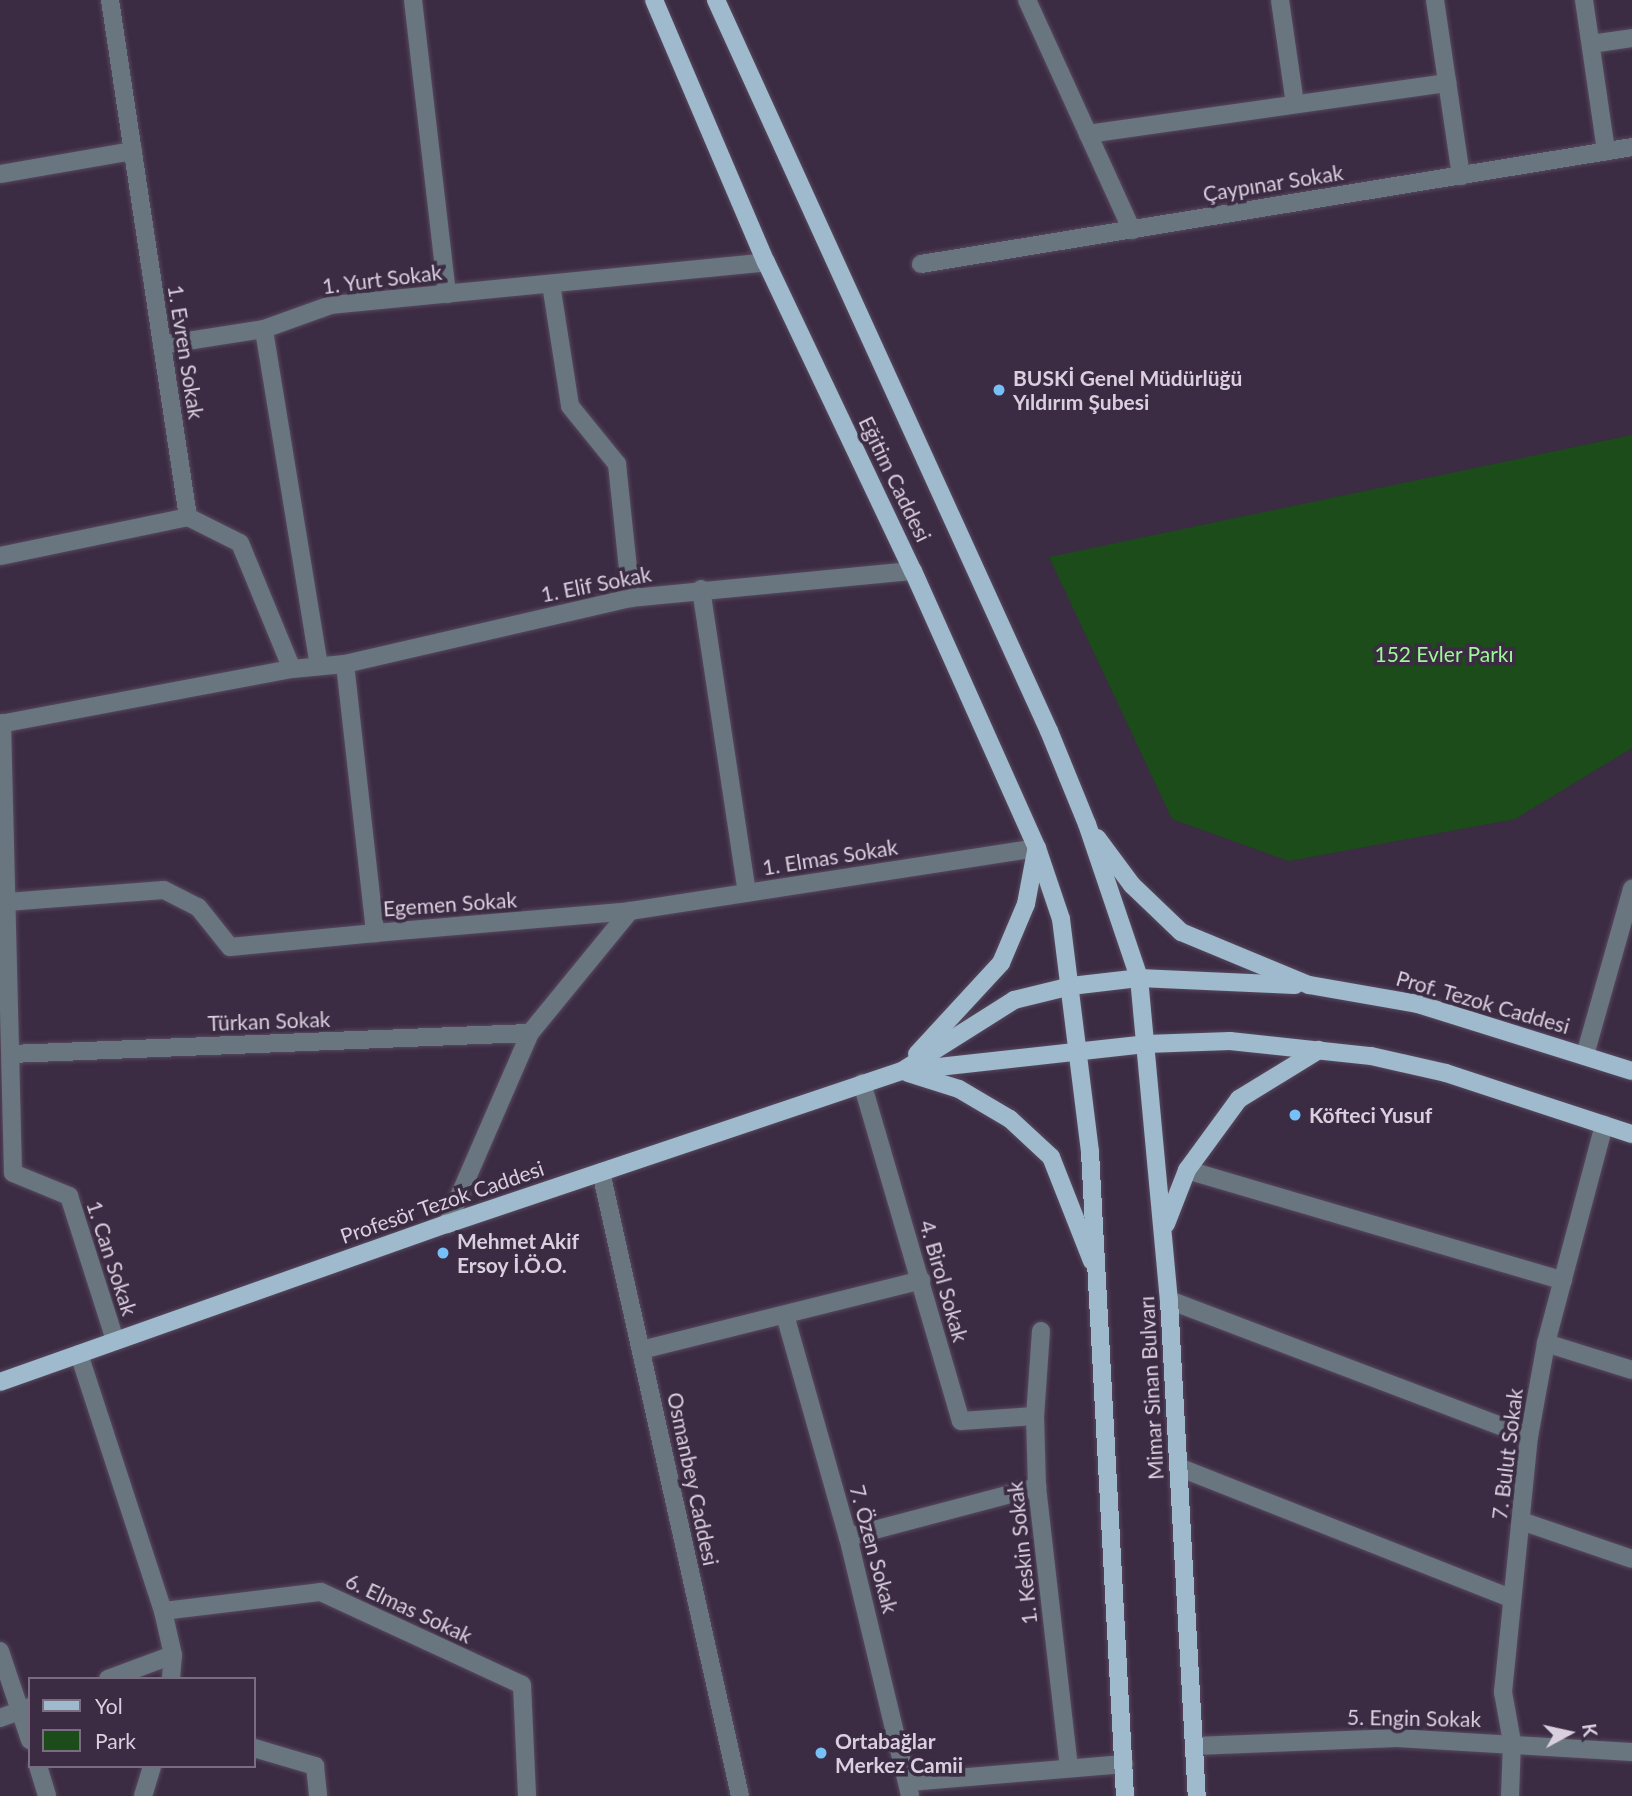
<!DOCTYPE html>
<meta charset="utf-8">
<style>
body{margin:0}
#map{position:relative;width:1632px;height:1796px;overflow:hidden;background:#3b2b43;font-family:Lato,sans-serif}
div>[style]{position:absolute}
.green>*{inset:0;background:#1b4c19}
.roads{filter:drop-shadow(0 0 2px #57495f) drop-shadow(0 0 2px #57495f)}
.minor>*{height:18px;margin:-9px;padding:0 9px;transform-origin:9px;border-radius:9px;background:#69767f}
.major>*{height:18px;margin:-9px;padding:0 9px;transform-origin:9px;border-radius:9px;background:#9ebacc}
.dots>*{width:19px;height:19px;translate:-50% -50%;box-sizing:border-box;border:4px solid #3b2b43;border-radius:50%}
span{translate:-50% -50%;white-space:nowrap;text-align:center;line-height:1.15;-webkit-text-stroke:7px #3b2b43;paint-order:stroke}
.street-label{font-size:21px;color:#d9cfde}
.poi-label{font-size:21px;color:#d9cfde;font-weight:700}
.left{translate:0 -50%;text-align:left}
.park-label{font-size:21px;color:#9df897}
.legend{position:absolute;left:28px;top:1677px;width:228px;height:91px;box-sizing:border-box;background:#3b2b43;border:2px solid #7a6d81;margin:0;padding:9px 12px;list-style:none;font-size:21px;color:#d9cfde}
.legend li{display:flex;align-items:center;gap:14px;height:35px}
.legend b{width:35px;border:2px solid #7a6d81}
.north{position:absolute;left:1534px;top:1698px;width:70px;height:70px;-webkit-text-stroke:5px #3b2b43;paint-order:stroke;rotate:82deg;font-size:19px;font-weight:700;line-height:28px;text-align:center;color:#d9cfde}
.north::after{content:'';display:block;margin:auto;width:24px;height:32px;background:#d9cfde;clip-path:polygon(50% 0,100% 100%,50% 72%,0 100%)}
</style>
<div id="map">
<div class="green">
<i style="clip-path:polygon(1632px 435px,1632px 748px,1515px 819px,1289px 861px,1172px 819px,1049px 557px)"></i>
</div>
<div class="roads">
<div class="minor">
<i style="left:110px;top:0;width:523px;rotate:81.42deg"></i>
<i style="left:188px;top:517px;width:58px;rotate:26.6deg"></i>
<i style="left:240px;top:543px;width:136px;rotate:67.6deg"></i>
<i style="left:413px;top:0;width:296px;rotate:83.4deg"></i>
<i style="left:1027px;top:0;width:253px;rotate:65.5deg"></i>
<i style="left:1280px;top:0;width:105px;rotate:81.8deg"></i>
<i style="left:1435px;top:0;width:178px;rotate:81.6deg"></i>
<i style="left:1584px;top:0;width:153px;rotate:81.7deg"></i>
<i style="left:1591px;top:44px;width:41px;rotate:-8.3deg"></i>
<i style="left:1088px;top:134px;width:363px;rotate:-8.1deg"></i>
<i style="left:0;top:174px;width:135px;rotate:-9.8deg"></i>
<i style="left:921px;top:264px;width:721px;rotate:-9.34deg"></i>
<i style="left:551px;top:284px;width:123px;rotate:81.1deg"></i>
<i style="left:570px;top:406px;width:75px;rotate:51deg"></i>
<i style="left:617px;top:464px;width:135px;rotate:84deg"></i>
<i style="left:162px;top:345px;width:103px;rotate:-8.9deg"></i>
<i style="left:0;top:556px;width:192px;rotate:-11.7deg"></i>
<i style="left:701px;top:589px;width:307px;rotate:81.4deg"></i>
<i style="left:345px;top:664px;width:271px;rotate:83.6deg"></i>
<i style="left:375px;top:933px;width:256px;rotate:-4.9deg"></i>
<i style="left:630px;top:911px;width:412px;rotate:-8.8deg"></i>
<i style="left:319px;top:666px;width:341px;rotate:-99.3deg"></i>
<i style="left:264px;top:329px;width:71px;rotate:-19.7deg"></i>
<i style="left:331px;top:305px;width:437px;rotate:-5.6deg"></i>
<i style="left:2px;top:723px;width:450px;rotate:88.6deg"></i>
<i style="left:13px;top:1173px;width:61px;rotate:22.3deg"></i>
<i style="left:69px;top:1196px;width:151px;rotate:72.3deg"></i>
<i style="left:0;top:724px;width:297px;rotate:-10.7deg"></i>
<i style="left:292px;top:669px;width:53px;rotate:-5.4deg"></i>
<i style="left:345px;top:664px;width:294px;rotate:-13deg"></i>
<i style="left:631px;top:598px;width:283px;rotate:-5.5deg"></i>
<i style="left:7px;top:902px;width:157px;rotate:-4.4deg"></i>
<i style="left:164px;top:890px;width:38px;rotate:27deg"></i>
<i style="left:198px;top:907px;width:51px;rotate:51.3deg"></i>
<i style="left:230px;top:947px;width:146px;rotate:-5.5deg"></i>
<i style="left:11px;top:1054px;width:519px;rotate:-2.32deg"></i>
<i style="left:1585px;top:1055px;width:173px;rotate:-74.2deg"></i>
<i style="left:862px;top:1083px;width:352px;rotate:73.7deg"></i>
<i style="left:961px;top:1421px;width:74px;rotate:-3.9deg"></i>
<i style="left:1187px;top:1170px;width:392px;rotate:16.4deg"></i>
<i style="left:601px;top:1172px;width:639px;rotate:77.44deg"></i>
<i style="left:447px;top:1224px;width:208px;rotate:-66.5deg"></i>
<i style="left:530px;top:1033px;width:158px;rotate:-50.7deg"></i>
<i style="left:1169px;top:1300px;width:385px;rotate:20.8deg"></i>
<i style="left:785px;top:1315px;width:231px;rotate:74.2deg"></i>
<i style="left:848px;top:1537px;width:266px;rotate:76.5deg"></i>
<i style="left:1041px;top:1331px;width:85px;rotate:94deg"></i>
<i style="left:1035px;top:1416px;width:71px;rotate:88.4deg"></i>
<i style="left:1037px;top:1487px;width:283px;rotate:83.5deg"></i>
<i style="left:1546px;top:1343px;width:90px;rotate:17.4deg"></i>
<i style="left:641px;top:1350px;width:289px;rotate:-14deg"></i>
<i style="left:79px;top:1354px;width:270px;rotate:71.9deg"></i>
<i style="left:163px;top:1611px;width:45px;rotate:77.2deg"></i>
<i style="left:173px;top:1655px;width:24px;rotate:95deg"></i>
<i style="left:1178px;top:1467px;width:358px;rotate:21.5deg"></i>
<i style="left:1521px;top:1521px;width:117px;rotate:18.9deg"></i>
<i style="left:848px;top:1537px;width:196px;rotate:-14.8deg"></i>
<i style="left:163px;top:1611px;width:159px;rotate:-6.9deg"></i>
<i style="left:321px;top:1592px;width:221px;rotate:24.8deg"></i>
<i style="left:522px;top:1685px;width:111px;rotate:87.4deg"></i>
<i style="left:0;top:1651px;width:94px;rotate:71.4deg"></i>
<i style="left:108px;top:1679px;width:69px;rotate:-20.3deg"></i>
<i style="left:0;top:1718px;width:32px;rotate:-20deg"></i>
<i style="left:1195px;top:1746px;width:202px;rotate:-2.3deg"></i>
<i style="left:1397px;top:1738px;width:235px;rotate:3.4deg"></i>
<i style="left:254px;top:1748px;width:64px;rotate:16.4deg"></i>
<i style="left:315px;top:1766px;width:30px;rotate:84deg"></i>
<i style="left:38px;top:1766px;width:31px;rotate:73deg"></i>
<i style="left:909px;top:1782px;width:216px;rotate:-4.8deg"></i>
<i style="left:143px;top:1796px;width:31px;rotate:-73deg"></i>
<i style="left:1510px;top:1796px;width:54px;rotate:-87.9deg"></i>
<i style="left:1512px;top:1742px;width:51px;rotate:-100.2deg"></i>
<i style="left:1503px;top:1692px;width:256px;rotate:-84.2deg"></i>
<i style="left:1529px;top:1437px;width:96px;rotate:-79.7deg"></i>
<i style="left:1546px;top:1343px;width:226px;rotate:-75.1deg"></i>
</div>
<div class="major">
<i style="left:654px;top:0;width:285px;rotate:66.9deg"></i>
<i style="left:766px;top:262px;width:342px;rotate:64.6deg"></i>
<i style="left:913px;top:571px;width:303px;rotate:65.9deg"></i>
<i style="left:1037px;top:848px;width:75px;rotate:71.3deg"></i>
<i style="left:1061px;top:919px;width:235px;rotate:82.9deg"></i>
<i style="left:1090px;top:1152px;width:645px;rotate:86.89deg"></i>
<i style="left:716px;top:0;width:803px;rotate:65.51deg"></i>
<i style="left:1049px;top:731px;width:100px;rotate:67.8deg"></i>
<i style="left:1087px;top:824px;width:163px;rotate:71.3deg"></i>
<i style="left:1139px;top:978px;width:323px;rotate:84.7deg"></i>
<i style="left:1169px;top:1300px;width:497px;rotate:86.8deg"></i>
<i style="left:1097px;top:838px;width:59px;rotate:53.3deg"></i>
<i style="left:1132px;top:885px;width:68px;rotate:43.8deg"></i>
<i style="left:1181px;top:932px;width:139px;rotate:22.5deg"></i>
<i style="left:1309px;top:985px;width:111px;rotate:9.9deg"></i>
<i style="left:1418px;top:1004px;width:224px;rotate:17.4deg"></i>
<i style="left:917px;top:1054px;width:124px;rotate:-47.3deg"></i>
<i style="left:1001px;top:963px;width:64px;rotate:-67deg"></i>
<i style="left:1026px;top:904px;width:54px;rotate:-79.3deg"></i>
<i style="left:905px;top:1069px;width:129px;rotate:-32.3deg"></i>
<i style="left:1014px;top:1000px;width:59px;rotate:-13.8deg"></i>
<i style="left:1071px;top:986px;width:68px;rotate:-6.7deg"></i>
<i style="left:1139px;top:978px;width:156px;rotate:2.6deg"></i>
<i style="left:908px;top:1073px;width:53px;rotate:17.4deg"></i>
<i style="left:959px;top:1089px;width:59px;rotate:30.5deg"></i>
<i style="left:1010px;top:1119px;width:56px;rotate:42.8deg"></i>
<i style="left:1051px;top:1157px;width:112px;rotate:68.5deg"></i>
<i style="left:1166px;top:1224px;width:58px;rotate:-68.7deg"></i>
<i style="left:1187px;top:1170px;width:88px;rotate:-53.8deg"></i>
<i style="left:1239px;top:1099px;width:94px;rotate:-31.5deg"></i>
<i style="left:0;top:1382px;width:474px;rotate:-19.5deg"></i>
<i style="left:447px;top:1224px;width:480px;rotate:-18.6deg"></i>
<i style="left:902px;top:1071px;width:245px;rotate:-6.3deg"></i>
<i style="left:1146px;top:1044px;width:84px;rotate:-2deg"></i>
<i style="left:1230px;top:1041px;width:142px;rotate:6.1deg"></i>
<i style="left:1371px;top:1056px;width:77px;rotate:12.8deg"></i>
<i style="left:1446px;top:1073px;width:196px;rotate:18.2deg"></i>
</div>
</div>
<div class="dots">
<i style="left:999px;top:390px;background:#76c0f7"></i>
<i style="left:1295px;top:1115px;background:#76c0f7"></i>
<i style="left:443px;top:1253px;background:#76c0f7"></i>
<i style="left:821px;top:1753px;background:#76c0f7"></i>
</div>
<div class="street-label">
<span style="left:1273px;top:183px;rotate:-9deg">Çaypınar Sokak</span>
<span style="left:382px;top:279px;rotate:-7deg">1. Yurt Sokak</span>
<span style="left:186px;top:352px;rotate:81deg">1. Evren Sokak</span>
<span style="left:895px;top:479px;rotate:64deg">Eğitim Caddesi</span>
<span style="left:596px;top:584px;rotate:-11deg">1. Elif Sokak</span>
<span style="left:830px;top:857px;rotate:-9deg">1. Elmas Sokak</span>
<span style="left:450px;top:904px;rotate:-4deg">Egemen Sokak</span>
<span style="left:1483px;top:1002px;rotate:16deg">Prof. Tezok Caddesi</span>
<span style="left:269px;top:1021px;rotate:-2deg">Türkan Sokak</span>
<span style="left:442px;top:1202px;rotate:-19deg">Profesör Tezok Caddesi</span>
<span style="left:112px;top:1258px;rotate:72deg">1. Can Sokak</span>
<span style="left:944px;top:1281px;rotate:74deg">4. Birol Sokak</span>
<span style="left:1151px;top:1388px;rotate:-93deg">Mimar Sinan Bulvarı</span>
<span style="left:1507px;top:1454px;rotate:-83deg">7. Bulut Sokak</span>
<span style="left:693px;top:1479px;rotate:78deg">Osmanbey Caddesi</span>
<span style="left:874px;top:1549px;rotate:75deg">7. Özen Sokak</span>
<span style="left:1022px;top:1553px;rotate:-96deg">1. Keskin Sokak</span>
<span style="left:409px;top:1608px;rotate:25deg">6. Elmas Sokak</span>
<span style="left:1414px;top:1718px;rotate:1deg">5. Engin Sokak</span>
</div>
<div class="poi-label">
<span class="left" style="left:1013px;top:390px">BUSKİ Genel Müdürlüğü<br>Yıldırım Şubesi</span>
<span class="left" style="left:1309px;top:1115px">Köfteci Yusuf</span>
<span class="left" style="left:457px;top:1253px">Mehmet Akif<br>Ersoy İ.Ö.O.</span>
<span class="left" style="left:835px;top:1753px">Ortabağlar<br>Merkez Camii</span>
</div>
<div class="park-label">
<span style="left:1444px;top:654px">152 Evler Parkı</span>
</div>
<ul class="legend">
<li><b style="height:9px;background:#9ebacc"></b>Yol</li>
<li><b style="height:19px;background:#1b4c19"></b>Park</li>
</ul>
<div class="north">K</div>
</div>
